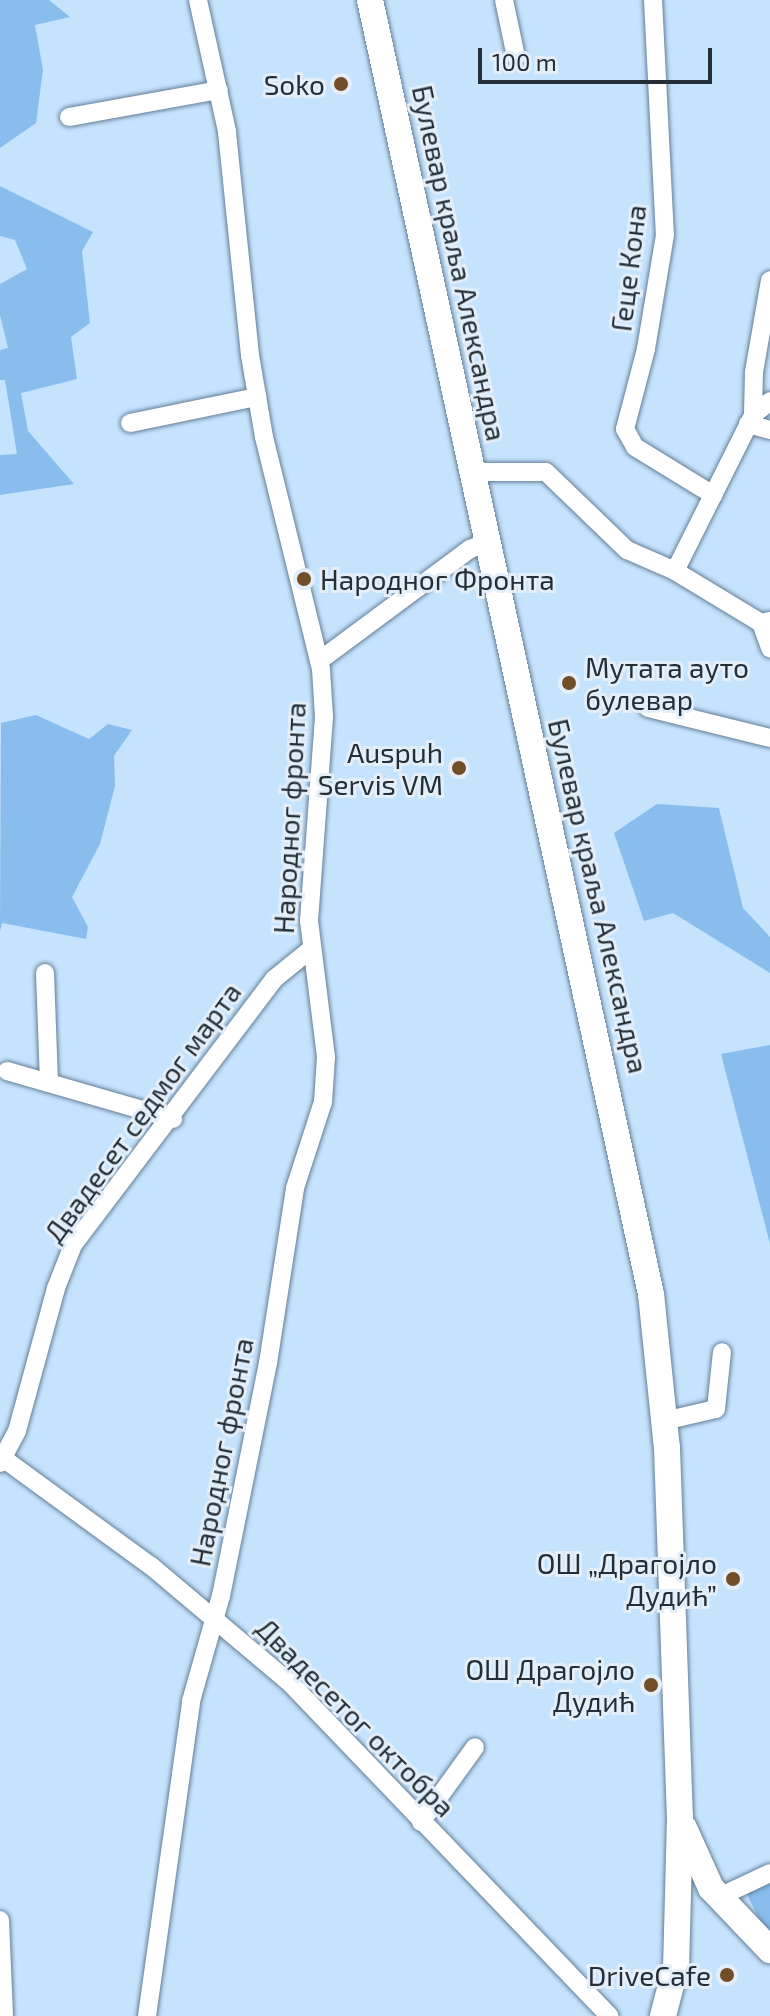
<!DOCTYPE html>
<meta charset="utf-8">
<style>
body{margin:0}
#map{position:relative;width:770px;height:2016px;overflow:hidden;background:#c6e3fe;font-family:"Exo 2",sans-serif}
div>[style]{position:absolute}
.green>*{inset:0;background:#88bded}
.roads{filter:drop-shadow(0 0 2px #647e96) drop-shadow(0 0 2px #647e96)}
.street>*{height:18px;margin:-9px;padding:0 9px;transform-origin:9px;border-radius:9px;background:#fff}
.secondary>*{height:26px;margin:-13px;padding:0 13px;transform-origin:13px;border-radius:13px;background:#fff}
.dots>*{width:22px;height:22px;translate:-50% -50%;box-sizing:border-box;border:4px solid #e3eef9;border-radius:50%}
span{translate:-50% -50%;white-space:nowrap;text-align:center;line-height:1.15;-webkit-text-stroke:6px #e3eef9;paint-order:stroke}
.poi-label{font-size:28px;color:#232e38}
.right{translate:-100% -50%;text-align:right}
.left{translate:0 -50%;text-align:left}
.street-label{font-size:28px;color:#232e38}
.scale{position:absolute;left:478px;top:48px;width:234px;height:36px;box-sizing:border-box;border:4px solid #232e38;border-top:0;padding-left:10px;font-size:24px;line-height:28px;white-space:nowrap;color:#232e38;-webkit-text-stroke:6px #e3eef9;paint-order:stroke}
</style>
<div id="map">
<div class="green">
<i style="clip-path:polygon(0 0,49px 0,70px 17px,35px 25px,43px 70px,36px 123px,0 148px)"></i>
<i style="clip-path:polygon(0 186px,93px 232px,82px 251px,90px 323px,71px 337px,77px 379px,21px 393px,28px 431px,74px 484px,0 495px,0 455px,17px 454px,5px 380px,0 380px,0 350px,8px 348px,0 315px,0 284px,27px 269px,15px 240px,0 236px)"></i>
<i style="clip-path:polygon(36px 715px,89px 739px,108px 724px,132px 730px,114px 756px,115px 786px,100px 844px,72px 897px,88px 927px,86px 939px,2px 923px,0 932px,1px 723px)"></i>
<i style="clip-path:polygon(657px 804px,719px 808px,743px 908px,770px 937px,770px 973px,673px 913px,644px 921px,614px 833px)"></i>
<i style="clip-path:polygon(770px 1045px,770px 1244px,721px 1054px)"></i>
<i style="clip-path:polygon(770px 1873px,770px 1942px,743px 1886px)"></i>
</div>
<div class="roads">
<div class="street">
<i style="left:504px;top:0;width:58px;rotate:78.1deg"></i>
<i style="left:653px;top:0;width:235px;rotate:87.1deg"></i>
<i style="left:665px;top:235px;width:116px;rotate:99.5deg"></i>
<i style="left:646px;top:349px;width:83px;rotate:104.7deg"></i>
<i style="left:625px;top:429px;width:21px;rotate:61deg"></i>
<i style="left:635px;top:447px;width:92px;rotate:31.6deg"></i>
<i style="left:69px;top:117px;width:152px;rotate:-10.2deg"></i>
<i style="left:753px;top:415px;width:43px;rotate:-88.7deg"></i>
<i style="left:754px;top:372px;width:93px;rotate:-80.1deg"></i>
<i style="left:130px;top:423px;width:130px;rotate:-11.6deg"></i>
<i style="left:748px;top:424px;width:23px;rotate:15deg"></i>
<i style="left:472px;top:472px;width:74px"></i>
<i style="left:546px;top:472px;width:112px;rotate:43.9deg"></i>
<i style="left:627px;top:550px;width:52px;rotate:23.6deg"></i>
<i style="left:675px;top:571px;width:100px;rotate:31.2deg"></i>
<i style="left:761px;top:623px;width:9px;rotate:-13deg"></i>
<i style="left:675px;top:571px;width:174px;rotate:-63.4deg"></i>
<i style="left:753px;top:415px;width:22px;rotate:-39deg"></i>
<i style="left:761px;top:623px;width:27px;rotate:70deg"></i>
<i style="left:319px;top:661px;width:188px;rotate:-36.6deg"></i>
<i style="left:470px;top:549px;width:19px;rotate:-21deg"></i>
<i style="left:648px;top:708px;width:126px;rotate:13.8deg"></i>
<i style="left:45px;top:973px;width:110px;rotate:87.9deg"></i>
<i style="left:7px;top:1071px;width:173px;rotate:16.1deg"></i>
<i style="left:664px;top:1421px;width:53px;rotate:-13deg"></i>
<i style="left:716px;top:1409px;width:57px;rotate:-84deg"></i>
<i style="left:0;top:1456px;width:187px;rotate:36.1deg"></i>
<i style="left:151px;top:1566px;width:183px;rotate:40.1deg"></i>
<i style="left:291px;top:1684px;width:460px;rotate:46.2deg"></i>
<i style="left:0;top:1463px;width:36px;rotate:-62deg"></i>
<i style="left:17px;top:1431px;width:148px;rotate:-74.7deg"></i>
<i style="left:56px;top:1288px;width:46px;rotate:-68.4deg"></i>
<i style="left:73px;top:1245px;width:333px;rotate:-52.9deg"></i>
<i style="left:274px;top:979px;width:48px;rotate:-39deg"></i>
<i style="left:421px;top:1822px;width:92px;rotate:-54.2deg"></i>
<i style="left:719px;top:1897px;width:56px;rotate:-25.2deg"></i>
<i style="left:0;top:1920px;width:96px;rotate:87.6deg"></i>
<i style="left:147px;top:2016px;width:318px;rotate:-82deg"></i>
<i style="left:191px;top:1701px;width:109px;rotate:-74.1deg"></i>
<i style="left:221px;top:1596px;width:238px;rotate:-78.6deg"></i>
<i style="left:268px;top:1363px;width:177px;rotate:-81.2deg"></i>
<i style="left:295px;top:1188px;width:90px;rotate:-72deg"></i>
<i style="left:323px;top:1102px;width:45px;rotate:-86.2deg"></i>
<i style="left:326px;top:1057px;width:137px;rotate:-97.1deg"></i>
<i style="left:309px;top:921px;width:205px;rotate:-85.8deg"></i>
<i style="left:324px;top:717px;width:48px;rotate:-93.6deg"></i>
<i style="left:321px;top:669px;width:239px;rotate:-103.8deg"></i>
<i style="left:264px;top:437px;width:83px;rotate:-99.7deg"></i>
<i style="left:250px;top:355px;width:225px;rotate:-95.9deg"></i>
<i style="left:227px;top:131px;width:134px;rotate:-102.5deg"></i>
</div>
<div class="secondary">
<i style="left:370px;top:0;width:1324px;rotate:77.75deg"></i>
<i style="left:651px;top:1294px;width:155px;rotate:84.1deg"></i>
<i style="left:667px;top:1448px;width:369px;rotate:88deg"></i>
<i style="left:680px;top:1817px;width:149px;rotate:91.5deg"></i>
<i style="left:676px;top:1966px;width:52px;rotate:104.6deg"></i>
<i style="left:684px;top:1828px;width:66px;rotate:65.8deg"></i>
<i style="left:711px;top:1888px;width:86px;rotate:46.4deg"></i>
</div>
</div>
<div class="dots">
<i style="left:341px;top:84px;background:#724e28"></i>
<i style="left:304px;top:579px;background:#724e28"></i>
<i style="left:569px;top:683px;background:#724e28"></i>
<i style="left:459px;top:768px;background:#724e28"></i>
<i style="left:733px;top:1579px;background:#724e28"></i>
<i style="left:651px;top:1685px;background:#724e28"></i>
<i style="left:727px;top:1975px;background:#724e28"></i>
</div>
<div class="poi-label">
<span class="right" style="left:325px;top:84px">Soko</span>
<span class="left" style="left:320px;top:579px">Народног Фронта</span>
<span class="left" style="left:585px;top:683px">Мутата ауто<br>булевар</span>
<span class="right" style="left:443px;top:768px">Auspuh<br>Servis VM</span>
<span class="right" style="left:717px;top:1579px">ОШ „Драгојло<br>Дудић”</span>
<span class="right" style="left:635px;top:1685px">ОШ Драгојло<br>Дудић</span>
<span class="right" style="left:711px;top:1975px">DriveCafe</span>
</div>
<div class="street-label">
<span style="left:460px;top:263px;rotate:78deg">Булевар краља Александра</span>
<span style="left:628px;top:268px;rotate:-83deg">Геце Кона</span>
<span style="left:289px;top:818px;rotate:-87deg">Народног фронта</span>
<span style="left:599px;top:896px;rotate:77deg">Булевар краља Александра</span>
<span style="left:142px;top:1112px;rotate:-54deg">Двадесет седмог марта</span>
<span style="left:221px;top:1452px;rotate:-79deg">Народног фронта</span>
<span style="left:356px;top:1717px;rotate:45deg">Двадесетог октобра</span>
</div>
<div class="scale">100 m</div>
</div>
